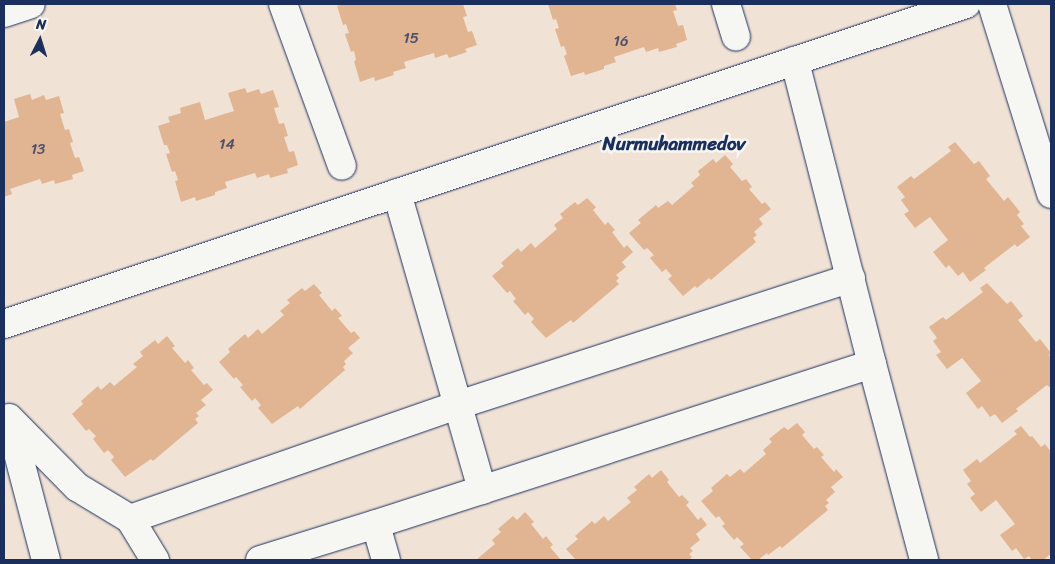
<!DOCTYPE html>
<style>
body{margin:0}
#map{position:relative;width:1055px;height:564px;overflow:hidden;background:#f0e2d5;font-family:Sriracha,sans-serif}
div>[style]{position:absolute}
.building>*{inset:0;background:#e1b592}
.roads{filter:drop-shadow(0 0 1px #1b2f5e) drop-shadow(0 0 1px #1b2f5e)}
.minor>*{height:28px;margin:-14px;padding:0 14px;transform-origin:14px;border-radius:14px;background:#f6f6f2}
span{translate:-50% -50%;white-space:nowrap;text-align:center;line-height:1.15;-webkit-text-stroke:5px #f6f6f2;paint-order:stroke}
.number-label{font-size:15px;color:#4c506b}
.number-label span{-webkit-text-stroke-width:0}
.neighbourhood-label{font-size:19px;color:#1b2f5e;font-weight:700}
.frame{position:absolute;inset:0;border:5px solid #1b2f5e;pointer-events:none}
.north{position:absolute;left:15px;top:15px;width:50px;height:50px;-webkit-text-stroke:4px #f6f6f2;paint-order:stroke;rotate:5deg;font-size:14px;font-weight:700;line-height:20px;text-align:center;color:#1b2f5e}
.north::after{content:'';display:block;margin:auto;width:18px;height:22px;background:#1b2f5e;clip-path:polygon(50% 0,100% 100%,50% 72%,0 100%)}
</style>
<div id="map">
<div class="building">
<i style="clip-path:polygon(343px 4px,463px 4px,467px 16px,463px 17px,468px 32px,472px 31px,477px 45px,465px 49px,467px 52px,449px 58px,447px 54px,435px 58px,434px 53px,404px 62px,406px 68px,393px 72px,394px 75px,375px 81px,374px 77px,360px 82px,354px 61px,356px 60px,354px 51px,351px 52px,345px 34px,349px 33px,346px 24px,343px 25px,337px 6px)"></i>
<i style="clip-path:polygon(548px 4px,675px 4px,677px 10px,673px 11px,678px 26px,683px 25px,687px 40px,676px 44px,677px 47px,659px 52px,658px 48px,646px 52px,644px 47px,614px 57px,616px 62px,604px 66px,604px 69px,585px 75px,584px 72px,571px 76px,564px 56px,567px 54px,564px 46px,561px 47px,555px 29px,559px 28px,556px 19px,553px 20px)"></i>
<i style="clip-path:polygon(245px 88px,247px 93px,259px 89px,261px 94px,273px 90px,279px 107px,274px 108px,279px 124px,284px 123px,288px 136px,284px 137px,289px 152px,294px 151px,298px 165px,287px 169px,288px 173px,270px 178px,269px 174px,257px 178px,255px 173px,225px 182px,227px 188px,215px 192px,215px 195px,196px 201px,195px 197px,181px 202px,175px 181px,178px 180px,175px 171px,172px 172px,166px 154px,170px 153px,167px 145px,164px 145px,158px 126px,170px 122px,168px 117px,181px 113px,180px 108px,200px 102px,205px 120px,234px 111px,228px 93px)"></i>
<i style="clip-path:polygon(30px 94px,32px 100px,44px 95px,46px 100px,59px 96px,64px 113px,60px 114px,65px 130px,69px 129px,73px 142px,70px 143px,75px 158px,79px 157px,84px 171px,72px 175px,73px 179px,55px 184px,54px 180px,42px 184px,40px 179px,10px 189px,12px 194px,4px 197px,4px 122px,19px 117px,14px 99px)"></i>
<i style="clip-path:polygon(955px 142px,974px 164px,979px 161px,990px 176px,986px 179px,1004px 201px,1008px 197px,1020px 212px,1017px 215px,1024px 224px,1021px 226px,1030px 237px,1017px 247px,1015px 244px,984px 268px,986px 270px,970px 282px,963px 272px,958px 276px,949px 265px,946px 268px,933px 252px,948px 240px,930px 217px,915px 228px,904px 214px,909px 211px,901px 200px,905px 197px,897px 187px,911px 176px,914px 179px,951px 151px,948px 147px)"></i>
<i style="clip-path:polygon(725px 155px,733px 164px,730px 167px,742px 181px,746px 179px,752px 187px,749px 189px,762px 204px,765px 202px,771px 209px,759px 219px,763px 224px,754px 232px,757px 235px,753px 238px,756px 242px,711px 280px,709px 278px,697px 288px,695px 286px,683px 296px,668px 279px,672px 276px,666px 269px,662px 272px,650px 258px,654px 255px,647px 248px,644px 250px,629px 233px,641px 223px,638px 220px,656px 205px,658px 208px,668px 201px,672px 205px,694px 186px,691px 183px,700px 175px,698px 171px,713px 159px,716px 163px)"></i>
<i style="clip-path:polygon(587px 198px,596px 207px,593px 210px,605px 225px,608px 222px,615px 230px,612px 232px,624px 248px,627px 245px,633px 252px,622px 262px,626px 267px,616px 275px,619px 278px,616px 281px,619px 284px,573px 323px,571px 320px,546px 338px,531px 322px,534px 319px,528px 312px,525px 315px,513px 301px,516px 299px,510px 291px,507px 293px,492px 276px,504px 266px,501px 263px,518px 248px,521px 252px,531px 243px,535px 248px,557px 229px,554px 225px,563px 218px,560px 214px,575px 202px,578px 205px)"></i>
<i style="clip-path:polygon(987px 283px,1007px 304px,1011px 301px,1023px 316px,1018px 320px,1036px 342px,1040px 339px,1051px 353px,1049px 355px,1051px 358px,1051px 386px,1049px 387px,1047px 385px,1016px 409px,1018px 411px,1002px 423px,995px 414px,990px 417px,982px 406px,978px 409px,966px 393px,981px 381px,962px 358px,947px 369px,936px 355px,941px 352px,933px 341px,937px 338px,929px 327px,943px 317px,946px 320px,983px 292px,980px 288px)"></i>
<i style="clip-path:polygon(314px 284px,322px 293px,319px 295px,332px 311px,335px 308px,342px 316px,338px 318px,351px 333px,354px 331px,360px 338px,348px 348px,353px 353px,344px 361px,346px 364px,343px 367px,345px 370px,300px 409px,298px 406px,272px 424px,258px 408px,261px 405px,255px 398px,252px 401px,240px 387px,243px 385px,236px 377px,234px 379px,219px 362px,230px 352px,228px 349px,245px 334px,248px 338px,258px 329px,262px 334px,284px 315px,280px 311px,290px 303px,287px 300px,302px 288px,305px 291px)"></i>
<i style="clip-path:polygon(167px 336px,175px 346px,172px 348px,185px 363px,188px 360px,194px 368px,191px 370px,204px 385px,207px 383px,213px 390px,201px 400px,206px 405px,196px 413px,199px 416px,195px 419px,198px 423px,153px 461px,151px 459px,125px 477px,111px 460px,114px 457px,108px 450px,104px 453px,93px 439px,96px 436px,89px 429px,86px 431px,72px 414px,83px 404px,81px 401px,98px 386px,101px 390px,110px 382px,114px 386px,137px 367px,133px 364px,143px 356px,140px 352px,155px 340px,158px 344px)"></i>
<i style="clip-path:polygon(797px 423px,805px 432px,802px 435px,814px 449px,817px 447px,824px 455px,821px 457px,834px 472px,836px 469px,843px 477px,831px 487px,835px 492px,826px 500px,829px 503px,825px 506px,828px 510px,782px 548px,780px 546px,768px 555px,767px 553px,758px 560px,752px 560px,740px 547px,744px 544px,737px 537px,734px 540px,722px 526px,725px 524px,719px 516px,716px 518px,701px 501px,713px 491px,711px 488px,727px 474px,730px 477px,740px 469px,744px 473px,766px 454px,763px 450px,772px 442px,769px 439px,784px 427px,788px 430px)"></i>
<i style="clip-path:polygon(1021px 426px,1030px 437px,1032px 436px,1041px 447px,1045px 444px,1051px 452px,1051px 554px,1043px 560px,1032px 560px,1029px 556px,1024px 559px,1016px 548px,1012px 551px,1000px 535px,1015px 524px,996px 500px,981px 512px,970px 498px,975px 494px,967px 484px,971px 481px,963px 470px,977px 459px,980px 463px,1017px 434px,1014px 431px)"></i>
<i style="clip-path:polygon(661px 470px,669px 480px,667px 482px,679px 497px,682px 495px,689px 502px,686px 505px,698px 520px,701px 517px,707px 525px,696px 534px,700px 540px,690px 548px,693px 551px,689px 554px,692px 557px,689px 560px,576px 560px,566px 549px,578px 539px,575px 536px,592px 521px,595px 524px,604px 516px,608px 521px,631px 502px,627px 498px,637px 490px,634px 487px,649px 474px,652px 478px)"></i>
<i style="clip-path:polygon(525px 512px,534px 522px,531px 524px,543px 539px,546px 536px,553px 545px,550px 547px,561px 560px,476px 560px,495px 544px,492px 540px,501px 532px,498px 529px,513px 516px,517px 520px)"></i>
</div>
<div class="roads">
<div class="minor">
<i style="left:283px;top:4px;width:172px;rotate:70deg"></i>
<i style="left:726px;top:4px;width:34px;rotate:73deg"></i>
<i style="left:992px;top:4px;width:199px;rotate:72.7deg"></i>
<i style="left:4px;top:13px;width:28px;rotate:-18deg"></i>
<i style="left:397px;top:193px;width:309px;rotate:74deg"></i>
<i style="left:4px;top:324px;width:1014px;rotate:-18.4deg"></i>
<i style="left:872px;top:364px;width:203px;rotate:75.1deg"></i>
<i style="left:9px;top:418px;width:97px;rotate:45.4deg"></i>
<i style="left:77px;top:487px;width:62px;rotate:31.1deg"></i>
<i style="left:130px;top:519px;width:48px;rotate:58.6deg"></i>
<i style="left:9px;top:419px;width:146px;rotate:75.3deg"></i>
<i style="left:130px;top:519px;width:347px;rotate:-19.2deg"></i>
<i style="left:458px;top:405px;width:413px;rotate:-17.9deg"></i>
<i style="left:260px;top:560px;width:121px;rotate:-17.2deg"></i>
<i style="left:386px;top:560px;width:37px;rotate:-106deg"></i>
<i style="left:376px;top:524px;width:521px;rotate:-17.88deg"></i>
<i style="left:872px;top:364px;width:313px;rotate:-104.3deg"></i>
</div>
</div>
<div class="number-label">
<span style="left:411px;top:39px">15</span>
<span style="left:621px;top:42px">16</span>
<span style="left:227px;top:145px">14</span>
<span style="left:38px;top:150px">13</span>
</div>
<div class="neighbourhood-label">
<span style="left:674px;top:144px">Nurmuhammedov</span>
</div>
<div class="frame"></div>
<div class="north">N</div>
</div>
